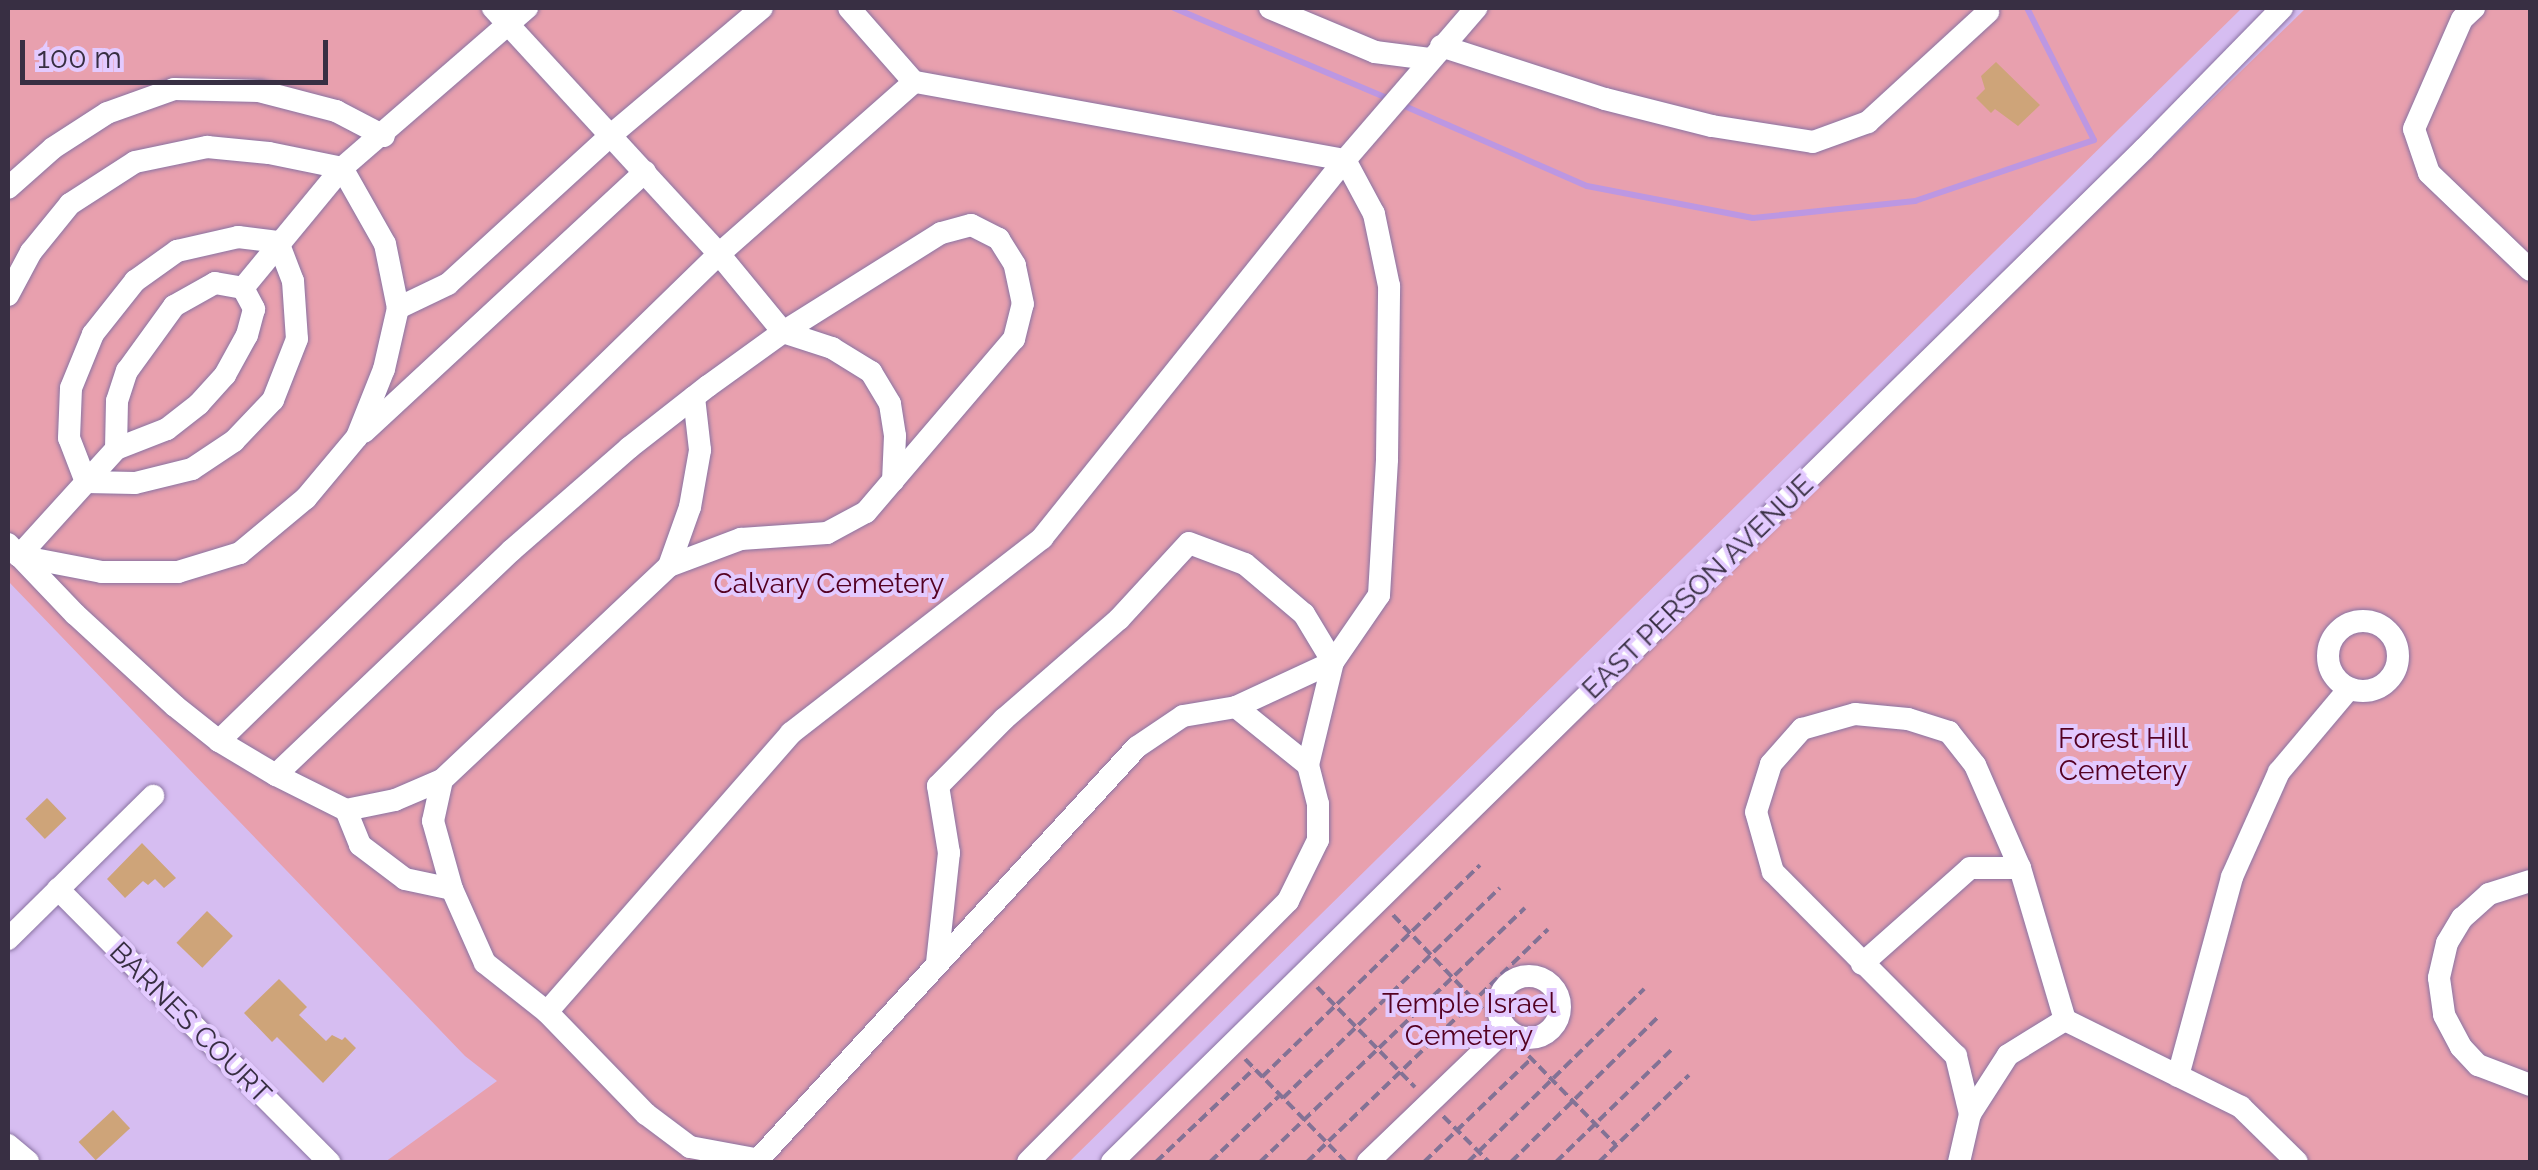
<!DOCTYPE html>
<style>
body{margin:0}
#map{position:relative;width:2538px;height:1170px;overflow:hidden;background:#d6bdf1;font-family:Raleway,sans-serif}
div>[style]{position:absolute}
.green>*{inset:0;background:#e8a0ae}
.stream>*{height:6px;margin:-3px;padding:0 3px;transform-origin:3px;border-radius:3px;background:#bc97e2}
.building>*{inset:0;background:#cea479;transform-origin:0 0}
.path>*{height:4px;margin-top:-2px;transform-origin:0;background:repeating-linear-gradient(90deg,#837295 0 10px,transparent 0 15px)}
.roads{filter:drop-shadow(0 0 2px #8972a2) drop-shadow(0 0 2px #8972a2)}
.minor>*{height:22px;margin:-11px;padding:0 11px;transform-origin:11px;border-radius:11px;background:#fff}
.minor>.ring{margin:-11px;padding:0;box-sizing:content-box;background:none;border:22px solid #fff;border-radius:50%}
span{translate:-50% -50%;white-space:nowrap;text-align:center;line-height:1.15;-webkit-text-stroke:8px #e3caff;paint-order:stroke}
.park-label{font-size:28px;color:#550122}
.street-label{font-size:28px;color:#382f43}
.frame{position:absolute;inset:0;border:10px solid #382f43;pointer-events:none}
.scale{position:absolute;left:20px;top:40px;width:308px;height:45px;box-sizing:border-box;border:5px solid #382f43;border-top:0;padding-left:12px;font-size:30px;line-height:35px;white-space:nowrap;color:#382f43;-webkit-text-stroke:8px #e3caff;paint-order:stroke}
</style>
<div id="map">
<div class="green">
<i style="clip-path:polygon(8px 8px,2242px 8px,1069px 1162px,385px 1162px,497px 1081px,465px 1056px,8px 581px)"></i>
<i style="clip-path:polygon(2306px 8px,2530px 8px,2530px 1162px,1116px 1162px)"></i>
</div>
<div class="stream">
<i style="left:1174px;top:8px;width:233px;rotate:22.9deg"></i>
<i style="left:1400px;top:104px;width:204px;rotate:23.7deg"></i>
<i style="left:1587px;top:186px;width:169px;rotate:10.9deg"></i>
<i style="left:1753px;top:218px;width:163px;rotate:-6deg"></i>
<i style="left:1915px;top:201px;width:189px;rotate:-18.8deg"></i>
<i style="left:2094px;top:140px;width:148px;rotate:-116.9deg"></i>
</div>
<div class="building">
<i style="clip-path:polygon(1996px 62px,2040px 105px,2018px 126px,1995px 109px,1991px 113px,1976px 98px,1985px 89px,1981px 76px)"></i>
<i style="left:47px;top:798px;width:28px;height:30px;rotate:46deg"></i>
<i style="clip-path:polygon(142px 843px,176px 878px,164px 888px,155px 879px,148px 885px,143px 881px,125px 898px,107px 879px)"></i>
<i style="left:207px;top:911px;width:36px;height:44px;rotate:44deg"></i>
<i style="clip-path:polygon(279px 979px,307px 1007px,299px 1015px,326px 1041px,332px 1035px,342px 1040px,345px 1037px,356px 1048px,323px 1083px,277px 1037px,272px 1042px,244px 1013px)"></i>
<i style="left:113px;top:1110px;width:25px;height:47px;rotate:47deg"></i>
</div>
<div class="path">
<i style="left:1393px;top:915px;width:141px;rotate:46.4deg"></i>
<i style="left:1317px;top:987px;width:140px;rotate:45.6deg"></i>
<i style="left:1518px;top:1045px;width:140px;rotate:45.6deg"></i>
<i style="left:1245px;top:1059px;width:144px;rotate:45.6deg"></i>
<i style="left:1262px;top:1077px;width:304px;rotate:-44.2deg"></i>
<i style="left:1283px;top:1098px;width:302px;rotate:-44.1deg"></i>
<i style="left:1443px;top:1116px;width:65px;rotate:45deg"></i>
<i style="left:1156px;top:1162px;width:135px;rotate:-43.5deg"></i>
<i style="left:1210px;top:1162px;width:95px;rotate:-43.7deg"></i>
<i style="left:1260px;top:1162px;width:367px;rotate:-43.8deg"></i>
<i style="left:1307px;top:1162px;width:335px;rotate:-44deg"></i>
<i style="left:1424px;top:1162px;width:149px;rotate:-43.9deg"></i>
<i style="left:1468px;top:1162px;width:247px;rotate:-44.5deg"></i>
<i style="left:1511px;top:1162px;width:206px;rotate:-44.6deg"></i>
<i style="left:1556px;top:1162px;width:162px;rotate:-44.2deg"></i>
<i style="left:1599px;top:1162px;width:125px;rotate:-44deg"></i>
</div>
<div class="roads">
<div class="minor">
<i style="left:493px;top:8px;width:334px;rotate:47.4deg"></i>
<i style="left:719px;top:254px;width:101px;rotate:50.6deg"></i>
<i style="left:783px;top:332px;width:52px;rotate:18.1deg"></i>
<i style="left:832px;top:348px;width:46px;rotate:31.6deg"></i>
<i style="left:871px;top:372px;width:37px;rotate:59deg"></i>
<i style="left:890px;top:404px;width:32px;rotate:81deg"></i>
<i style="left:895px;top:436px;width:45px;rotate:92.5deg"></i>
<i style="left:1270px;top:8px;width:114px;rotate:22.7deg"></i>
<i style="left:1375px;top:52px;width:55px;rotate:7.3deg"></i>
<i style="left:2474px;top:8px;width:16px;rotate:137deg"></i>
<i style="left:2462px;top:19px;width:120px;rotate:113.6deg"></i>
<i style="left:2414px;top:129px;width:46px;rotate:71.2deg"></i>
<i style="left:2429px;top:173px;width:140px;rotate:43.8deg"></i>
<i style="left:1441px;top:46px;width:172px;rotate:17.9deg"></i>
<i style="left:1605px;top:99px;width:110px;rotate:14.2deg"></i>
<i style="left:1712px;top:126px;width:102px;rotate:9deg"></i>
<i style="left:1813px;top:142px;width:59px;rotate:-20deg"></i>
<i style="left:1868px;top:122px;width:163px;rotate:-42.5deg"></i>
<i style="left:8px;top:188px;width:60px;rotate:-41.6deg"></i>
<i style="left:53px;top:148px;width:64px;rotate:-32.9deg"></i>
<i style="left:107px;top:113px;width:71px;rotate:-19.7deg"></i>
<i style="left:174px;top:89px;width:85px;rotate:1.3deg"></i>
<i style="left:259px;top:91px;width:80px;rotate:14.6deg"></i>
<i style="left:336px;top:111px;width:54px;rotate:27.5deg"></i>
<i style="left:238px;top:237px;width:40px;rotate:7.1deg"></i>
<i style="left:278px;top:242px;width:42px;rotate:69deg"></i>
<i style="left:293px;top:281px;width:58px;rotate:86.1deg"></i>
<i style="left:297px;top:339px;width:66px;rotate:111.5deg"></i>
<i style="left:273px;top:400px;width:57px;rotate:133.6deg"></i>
<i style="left:234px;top:441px;width:50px;rotate:146.3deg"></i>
<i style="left:192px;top:469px;width:59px;rotate:166.2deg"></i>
<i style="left:135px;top:483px;width:49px;rotate:-178.8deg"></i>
<i style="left:86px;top:482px;width:47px;rotate:-111.1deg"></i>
<i style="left:69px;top:438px;width:50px;rotate:-87.7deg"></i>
<i style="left:71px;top:388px;width:58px;rotate:-67.8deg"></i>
<i style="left:93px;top:334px;width:68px;rotate:-51.6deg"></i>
<i style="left:135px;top:281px;width:52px;rotate:-35.5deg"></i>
<i style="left:177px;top:251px;width:63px;rotate:-12.9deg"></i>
<i style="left:215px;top:283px;width:28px;rotate:10deg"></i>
<i style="left:243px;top:288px;width:24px;rotate:62deg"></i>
<i style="left:254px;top:309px;width:27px;rotate:105deg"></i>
<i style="left:247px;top:335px;width:46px;rotate:118.8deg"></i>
<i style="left:225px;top:375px;width:39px;rotate:132deg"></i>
<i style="left:199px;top:404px;width:41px;rotate:142deg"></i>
<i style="left:167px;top:429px;width:55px;rotate:158.6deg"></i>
<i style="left:116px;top:449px;width:48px;rotate:-88.8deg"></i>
<i style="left:117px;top:401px;width:32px;rotate:-72deg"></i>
<i style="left:127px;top:371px;width:80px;rotate:-54.1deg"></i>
<i style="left:174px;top:306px;width:47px;rotate:-29.3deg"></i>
<i style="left:243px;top:288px;width:156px;rotate:-50.5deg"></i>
<i style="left:342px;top:168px;width:245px;rotate:-40.9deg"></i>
<i style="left:8px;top:295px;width:49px;rotate:-61.9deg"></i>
<i style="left:31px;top:252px;width:62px;rotate:-50.9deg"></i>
<i style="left:70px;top:204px;width:77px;rotate:-32.9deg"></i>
<i style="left:135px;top:162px;width:74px;rotate:-11.8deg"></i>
<i style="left:207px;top:147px;width:62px;rotate:5.5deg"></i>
<i style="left:269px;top:153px;width:75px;rotate:11.6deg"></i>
<i style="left:342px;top:168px;width:87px;rotate:60.5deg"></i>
<i style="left:385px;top:244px;width:65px;rotate:78.5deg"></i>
<i style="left:398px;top:308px;width:63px;rotate:102.9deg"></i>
<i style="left:384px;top:369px;width:73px;rotate:111.7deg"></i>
<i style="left:357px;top:437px;width:80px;rotate:129.9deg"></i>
<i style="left:306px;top:498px;width:86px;rotate:140.2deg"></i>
<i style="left:240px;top:553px;width:65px;rotate:163deg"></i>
<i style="left:178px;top:572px;width:76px;rotate:180deg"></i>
<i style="left:102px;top:572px;width:85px;rotate:-169.1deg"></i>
<i style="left:398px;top:308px;width:55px;rotate:-25.6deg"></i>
<i style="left:448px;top:284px;width:221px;rotate:-42.4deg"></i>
<i style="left:611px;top:135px;width:197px;rotate:-40.1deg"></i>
<i style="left:364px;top:432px;width:383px;rotate:-42.8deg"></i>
<i style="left:8px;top:544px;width:97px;rotate:46.3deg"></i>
<i style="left:75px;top:614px;width:136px;rotate:42.6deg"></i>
<i style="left:175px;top:706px;width:56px;rotate:38.5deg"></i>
<i style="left:219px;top:741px;width:66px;rotate:30.8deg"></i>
<i style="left:19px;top:556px;width:144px;rotate:-47.8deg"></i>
<i style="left:669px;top:566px;width:77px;rotate:-20.6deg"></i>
<i style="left:741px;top:539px;width:86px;rotate:-4deg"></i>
<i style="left:827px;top:533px;width:44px;rotate:-28.3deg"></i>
<i style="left:866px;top:512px;width:228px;rotate:-49.5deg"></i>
<i style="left:1014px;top:339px;width:36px;rotate:-76deg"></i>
<i style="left:1023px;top:304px;width:40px;rotate:-102deg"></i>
<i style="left:1015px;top:265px;width:31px;rotate:-122deg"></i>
<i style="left:999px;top:239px;width:31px;rotate:-153deg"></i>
<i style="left:971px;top:225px;width:31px;rotate:165deg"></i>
<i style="left:941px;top:233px;width:186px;rotate:147.9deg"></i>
<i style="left:783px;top:332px;width:92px;rotate:144.2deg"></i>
<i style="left:708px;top:386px;width:18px;rotate:142deg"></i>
<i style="left:694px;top:397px;width:83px;rotate:141.9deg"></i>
<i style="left:629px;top:448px;width:155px;rotate:138.9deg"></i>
<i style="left:512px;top:550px;width:326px;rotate:136.4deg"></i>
<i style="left:276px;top:775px;width:78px;rotate:26.6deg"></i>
<i style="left:346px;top:810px;width:50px;rotate:-11.5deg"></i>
<i style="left:395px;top:800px;width:51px;rotate:-23.1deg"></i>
<i style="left:442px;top:780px;width:312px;rotate:-43.3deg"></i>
<i style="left:669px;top:566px;width:63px;rotate:-70.4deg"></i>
<i style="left:690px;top:507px;width:58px;rotate:-80deg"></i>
<i style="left:700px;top:450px;width:53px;rotate:-96.5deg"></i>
<i class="ring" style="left:2328px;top:621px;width:48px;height:48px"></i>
<i style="left:219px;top:741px;width:698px;rotate:-44.25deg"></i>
<i style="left:719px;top:254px;width:260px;rotate:-41.4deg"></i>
<i style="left:914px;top:82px;width:98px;rotate:-131.3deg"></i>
<i style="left:1308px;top:765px;width:106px;rotate:-76.4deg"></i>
<i style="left:1333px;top:662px;width:81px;rotate:-55.5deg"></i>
<i style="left:1379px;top:595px;width:136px;rotate:-86.6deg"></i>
<i style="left:1387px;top:459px;width:173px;rotate:-89.3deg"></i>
<i style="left:1389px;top:286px;width:74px;rotate:-101.8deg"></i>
<i style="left:1374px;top:214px;width:61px;rotate:-118.2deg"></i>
<i style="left:1345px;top:160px;width:201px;rotate:-49.2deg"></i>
<i style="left:442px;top:780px;width:42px;rotate:102.4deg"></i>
<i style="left:433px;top:821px;width:71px;rotate:74.4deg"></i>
<i style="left:452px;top:889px;width:81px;rotate:66deg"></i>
<i style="left:485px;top:963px;width:79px;rotate:38.3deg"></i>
<i style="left:547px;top:1012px;width:371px;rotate:-48.8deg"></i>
<i style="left:791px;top:733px;width:318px;rotate:-37.8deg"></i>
<i style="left:1042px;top:538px;width:484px;rotate:-51.3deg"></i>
<i style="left:1345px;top:160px;width:438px;rotate:-169.7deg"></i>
<i style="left:346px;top:810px;width:38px;rotate:68deg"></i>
<i style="left:360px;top:845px;width:56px;rotate:37.1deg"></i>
<i style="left:405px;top:879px;width:48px;rotate:12deg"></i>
<i style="left:2530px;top:881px;width:43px;rotate:162.4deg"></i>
<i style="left:2489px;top:894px;width:36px;rotate:138deg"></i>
<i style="left:2462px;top:918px;width:29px;rotate:121deg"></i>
<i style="left:2447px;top:943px;width:36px;rotate:103deg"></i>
<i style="left:2439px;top:978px;width:37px;rotate:82deg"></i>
<i style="left:2444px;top:1015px;width:36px;rotate:62deg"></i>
<i style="left:2461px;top:1047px;width:25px;rotate:47deg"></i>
<i style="left:2478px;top:1065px;width:56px;rotate:21deg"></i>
<i style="left:58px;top:889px;width:385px;rotate:45.2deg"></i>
<i style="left:8px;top:939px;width:204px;rotate:-44.6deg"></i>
<i style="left:937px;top:963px;width:111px;rotate:-83.8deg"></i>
<i style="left:949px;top:853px;width:68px;rotate:-99.3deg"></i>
<i style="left:938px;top:786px;width:94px;rotate:-45.4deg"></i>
<i style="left:1004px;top:719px;width:152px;rotate:-41deg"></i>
<i style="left:1119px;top:619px;width:103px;rotate:-47.4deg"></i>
<i style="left:1189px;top:543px;width:60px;rotate:20.6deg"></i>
<i style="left:1245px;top:564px;width:77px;rotate:40.3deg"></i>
<i style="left:1304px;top:614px;width:56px;rotate:58.9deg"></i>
<i style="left:1333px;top:662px;width:107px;rotate:155.1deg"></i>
<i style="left:1862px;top:964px;width:144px;rotate:-41.6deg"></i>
<i style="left:1970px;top:868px;width:50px"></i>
<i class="ring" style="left:1498px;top:976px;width:40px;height:40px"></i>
<i style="left:547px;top:1012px;width:142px;rotate:45.9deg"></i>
<i style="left:646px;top:1114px;width:55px;rotate:36.9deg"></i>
<i style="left:690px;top:1147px;width:66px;rotate:10.5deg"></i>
<i style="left:2178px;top:1076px;width:206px;rotate:-74.8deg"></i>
<i style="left:2232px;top:877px;width:115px;rotate:-65.9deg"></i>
<i style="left:2279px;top:772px;width:109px;rotate:-49.9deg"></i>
<i style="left:1970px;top:1114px;width:60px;rotate:-103.6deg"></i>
<i style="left:1956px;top:1056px;width:260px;rotate:-134.8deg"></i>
<i style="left:1773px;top:872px;width:62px;rotate:-105.8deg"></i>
<i style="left:1756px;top:812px;width:50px;rotate:-72.6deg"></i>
<i style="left:1771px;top:764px;width:47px;rotate:-48.5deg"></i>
<i style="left:1802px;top:729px;width:55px;rotate:-15.8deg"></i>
<i style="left:1855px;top:714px;width:53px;rotate:5.4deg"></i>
<i style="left:1908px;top:719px;width:43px;rotate:17.6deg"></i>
<i style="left:1949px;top:732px;width:42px;rotate:51.8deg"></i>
<i style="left:1975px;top:765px;width:112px;rotate:66.4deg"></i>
<i style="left:2020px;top:868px;width:159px;rotate:73.5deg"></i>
<i style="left:8px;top:1145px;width:26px;rotate:40deg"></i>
<i style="left:756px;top:1162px;width:563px;rotate:-47.45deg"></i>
<i style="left:1137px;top:747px;width:55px;rotate:-34deg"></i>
<i style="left:1183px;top:716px;width:54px;rotate:-9.6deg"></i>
<i style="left:1236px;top:707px;width:92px;rotate:38.9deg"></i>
<i style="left:1308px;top:765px;width:40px;rotate:75.6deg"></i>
<i style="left:1318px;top:804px;width:36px;rotate:90deg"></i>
<i style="left:1318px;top:840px;width:68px;rotate:116.2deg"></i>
<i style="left:1288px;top:901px;width:368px;rotate:134.9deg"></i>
<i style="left:1112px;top:1162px;width:1446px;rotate:-44.47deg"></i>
<i style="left:2144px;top:149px;width:197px;rotate:-45.6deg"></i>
<i style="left:1368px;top:1162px;width:192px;rotate:-43.9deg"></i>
<i style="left:1959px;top:1162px;width:49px;rotate:-77.1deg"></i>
<i style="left:1970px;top:1114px;width:70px;rotate:-57.2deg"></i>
<i style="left:2008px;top:1055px;width:67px;rotate:-31.6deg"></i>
<i style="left:2065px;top:1020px;width:196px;rotate:26.3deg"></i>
<i style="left:2241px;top:1107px;width:78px;rotate:44.5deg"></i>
</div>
</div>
<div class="park-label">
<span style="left:829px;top:584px">Calvary Cemetery</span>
<span style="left:2123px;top:755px">Forest Hill<br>Cemetery</span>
<span style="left:1469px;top:1020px">Temple Israel<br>Cemetery</span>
</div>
<div class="street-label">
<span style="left:1698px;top:587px;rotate:-44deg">EAST PERSON AVENUE</span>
<span style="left:190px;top:1023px;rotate:45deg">BARNES COURT</span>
</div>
<div class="frame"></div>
<div class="scale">100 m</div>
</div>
